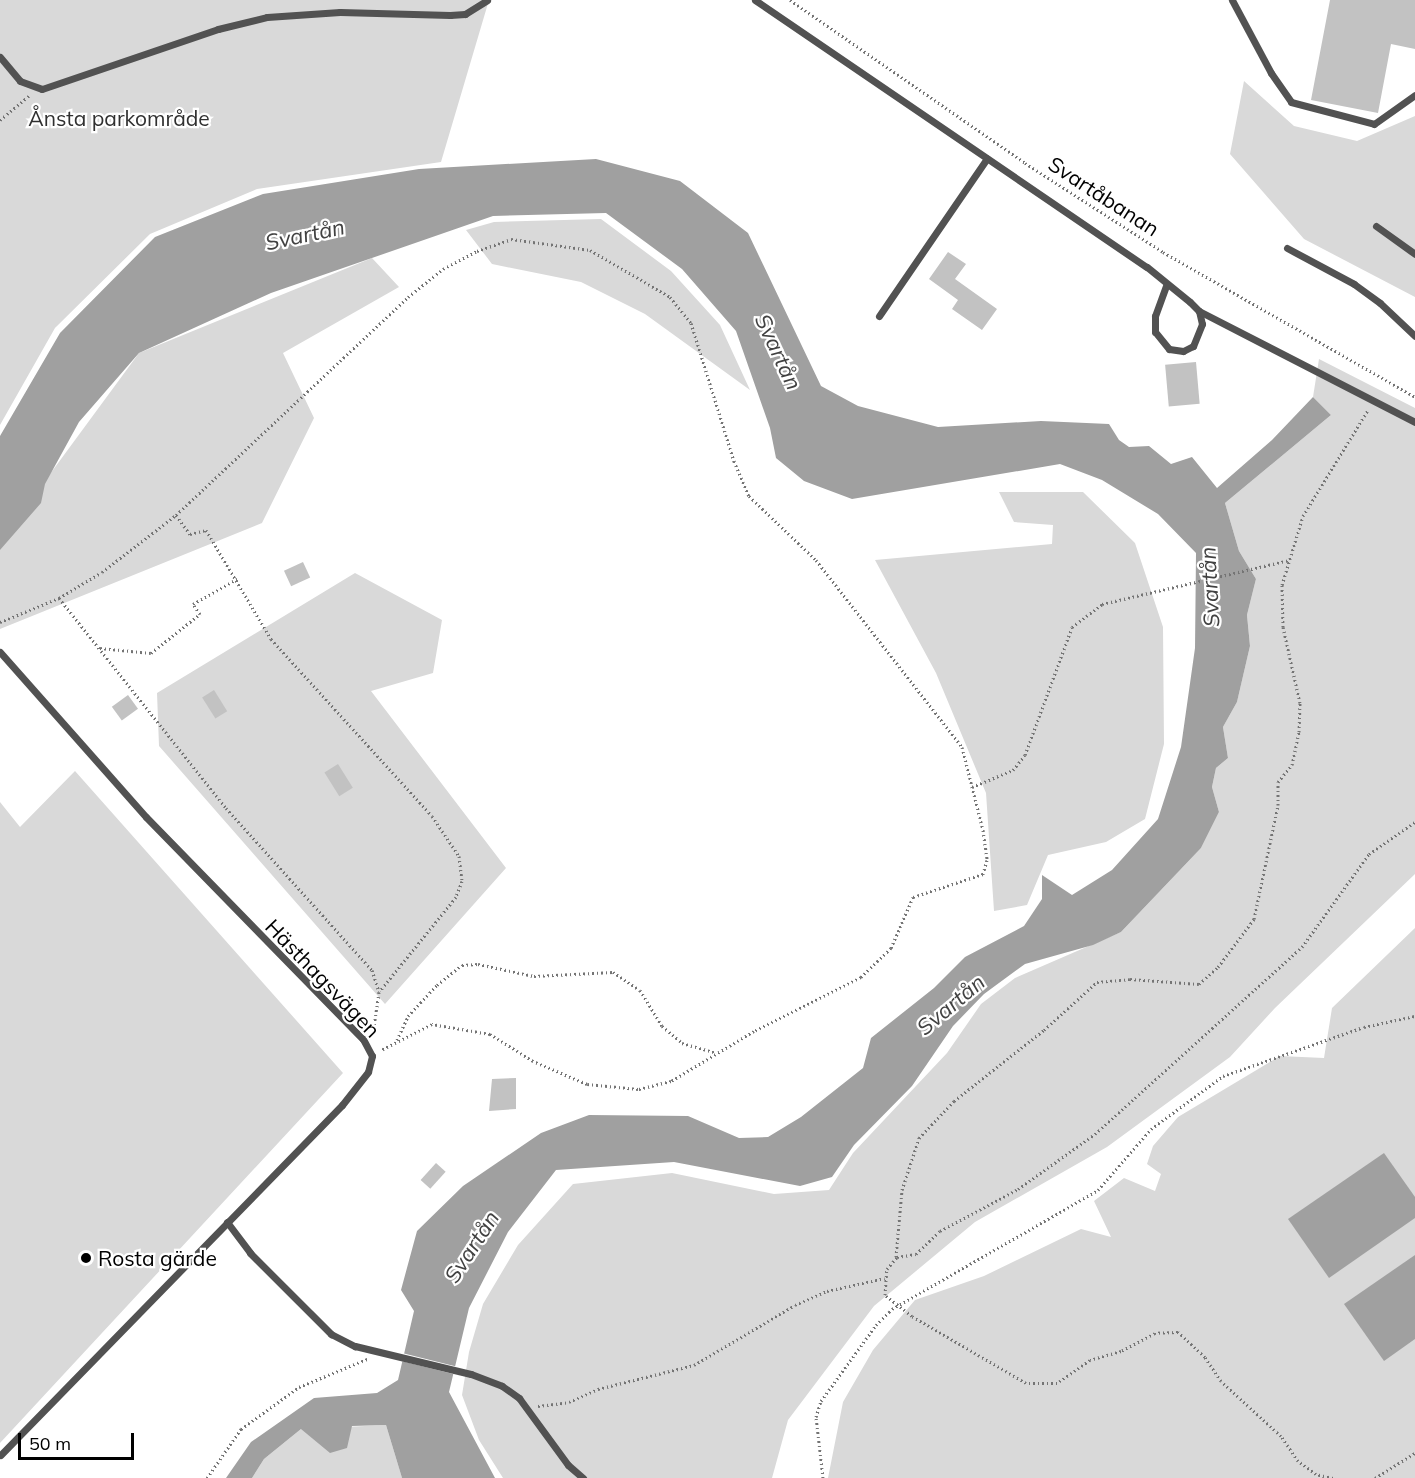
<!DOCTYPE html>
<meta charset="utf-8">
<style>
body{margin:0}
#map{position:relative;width:1415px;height:1478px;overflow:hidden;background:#fff;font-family:Mulish,sans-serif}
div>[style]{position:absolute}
.green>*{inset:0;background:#d9d9d9}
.water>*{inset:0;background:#a0a0a0}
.pier>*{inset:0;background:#fff;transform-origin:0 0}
.building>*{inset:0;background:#c2c2c2;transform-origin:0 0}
.path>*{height:3px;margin-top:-1.5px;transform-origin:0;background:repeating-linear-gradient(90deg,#747474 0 1.5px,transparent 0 4.5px)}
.service>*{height:7px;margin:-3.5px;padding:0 3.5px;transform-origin:3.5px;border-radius:3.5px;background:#525252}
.dots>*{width:16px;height:16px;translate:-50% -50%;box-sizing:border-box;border:3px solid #fff;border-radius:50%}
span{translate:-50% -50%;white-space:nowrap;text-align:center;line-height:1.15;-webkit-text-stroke:4.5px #fff;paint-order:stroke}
.park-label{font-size:21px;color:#303030}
.street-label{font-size:21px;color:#000}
.poi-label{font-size:21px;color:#000}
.left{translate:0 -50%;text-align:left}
.water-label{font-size:22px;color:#414141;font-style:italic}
.scale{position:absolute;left:18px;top:1433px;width:116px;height:27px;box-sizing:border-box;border:3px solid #000;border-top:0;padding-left:8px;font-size:18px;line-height:21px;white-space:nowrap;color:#000;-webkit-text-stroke:4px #fff;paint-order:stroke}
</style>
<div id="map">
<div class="green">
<i style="clip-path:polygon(0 0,489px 0,441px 162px,257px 189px,150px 234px,55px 328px,0 425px)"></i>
<i style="clip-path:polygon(1244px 81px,1294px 126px,1357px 141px,1415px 116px,1415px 297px,1304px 239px,1230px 154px)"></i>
<i style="clip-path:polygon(601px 219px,671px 271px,720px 325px,750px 390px,645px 314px,581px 282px,492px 264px,466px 230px,494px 222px)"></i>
<i style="clip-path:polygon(372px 258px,399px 287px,283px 353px,314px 418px,262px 523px,0 629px,0 542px,139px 353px)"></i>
<i style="clip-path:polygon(1319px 359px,1415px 408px,1415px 874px,1275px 1008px,1230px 1057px,1107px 1147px,975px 1222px,874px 1306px,788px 1420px,772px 1478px,503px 1478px,479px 1440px,462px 1395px,469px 1352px,483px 1304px,518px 1245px,573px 1184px,672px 1173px,774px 1194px,829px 1190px,853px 1153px,947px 1053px,981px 1004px,1015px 978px,1121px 932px,1201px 848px,1219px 812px,1212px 787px,1216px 768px,1228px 758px,1223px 727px,1237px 702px,1250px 646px,1247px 615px,1256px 579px,1239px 551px,1225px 503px,1331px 415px,1313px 397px)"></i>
<i style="clip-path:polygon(999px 492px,1083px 492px,1135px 543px,1163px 627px,1164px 744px,1145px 819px,1106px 842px,1048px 855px,1027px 905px,994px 911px,986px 793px,936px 673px,875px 560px,1052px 544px,1053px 525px,1014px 522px)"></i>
<i style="clip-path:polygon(355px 573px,442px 620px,433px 673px,371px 691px,506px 868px,385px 1004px,159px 746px,157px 693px)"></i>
<i style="clip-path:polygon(75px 771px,343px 1073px,0 1443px,0 802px,20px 827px)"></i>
<i style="clip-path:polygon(1415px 928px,1415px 1478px,828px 1478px,843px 1402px,873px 1350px,915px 1300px,984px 1276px,1081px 1229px,1111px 1237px,1094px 1201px,1124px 1178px,1155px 1191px,1161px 1174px,1147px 1164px,1153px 1146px,1178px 1117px,1280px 1056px,1324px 1058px,1332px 1008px)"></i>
<i style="clip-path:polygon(386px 1425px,402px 1478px,252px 1478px,264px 1459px,301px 1429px)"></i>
</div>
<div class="water">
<i style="clip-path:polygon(596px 159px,680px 181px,748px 233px,821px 386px,858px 406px,938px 427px,1041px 421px,1109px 424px,1119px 440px,1129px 447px,1149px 446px,1171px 464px,1192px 457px,1217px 488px,1272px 440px,1313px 397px,1331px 415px,1225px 503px,1239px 551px,1256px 579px,1247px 615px,1250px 646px,1237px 702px,1223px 727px,1228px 758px,1216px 768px,1212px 787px,1219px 812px,1201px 848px,1121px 932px,1093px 945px,1025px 964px,984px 994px,953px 1026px,912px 1086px,854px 1145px,832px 1177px,800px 1186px,674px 1162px,556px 1170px,508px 1232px,469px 1308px,449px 1392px,495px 1478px,402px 1478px,386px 1425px,352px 1426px,347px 1448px,330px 1453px,301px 1429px,264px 1459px,252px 1478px,226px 1478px,251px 1442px,314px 1398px,377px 1393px,398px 1380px,414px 1311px,401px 1290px,417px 1231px,463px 1186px,541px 1133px,589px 1115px,688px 1116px,739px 1138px,768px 1137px,801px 1117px,863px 1068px,871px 1038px,934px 988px,965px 957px,1024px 926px,1042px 899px,1042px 875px,1072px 895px,1112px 870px,1158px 819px,1181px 747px,1195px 648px,1196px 553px,1158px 514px,1102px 480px,1060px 464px,852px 499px,804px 481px,776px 458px,770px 428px,736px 331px,682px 269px,606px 213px,493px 216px,271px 293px,139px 353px,79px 422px,45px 484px,41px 503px,0 550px,0 436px,60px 333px,155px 237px,263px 194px,419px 169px)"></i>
<i style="clip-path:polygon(1384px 1153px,1415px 1197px,1415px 1218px,1329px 1278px,1288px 1219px)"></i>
<i style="clip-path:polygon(1415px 1255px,1415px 1339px,1384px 1361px,1344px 1304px)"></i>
</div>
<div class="pier">
<i style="left:402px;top:1353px;width:58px;height:8px;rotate:14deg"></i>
</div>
<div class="building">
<i style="clip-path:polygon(1330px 0,1415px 0,1415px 49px,1391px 44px,1378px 113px,1311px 100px)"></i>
<i style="clip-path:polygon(948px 252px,966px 264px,955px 279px,997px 309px,982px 330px,952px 309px,958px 300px,929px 279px)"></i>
<i style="left:1196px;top:362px;width:42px;height:31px;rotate:85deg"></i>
<i style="left:303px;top:562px;width:17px;height:21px;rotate:65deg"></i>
<i style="left:214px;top:690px;width:25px;height:14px;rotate:58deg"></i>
<i style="left:128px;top:695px;width:17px;height:20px;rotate:54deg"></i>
<i style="left:338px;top:764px;width:28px;height:16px;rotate:58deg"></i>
<i style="clip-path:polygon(516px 1078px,516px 1109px,489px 1111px,492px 1079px)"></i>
<i style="left:436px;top:1163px;width:13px;height:23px;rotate:42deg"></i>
</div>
<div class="path">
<i style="left:790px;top:0;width:286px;rotate:34.7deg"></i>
<i style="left:1025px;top:163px;width:164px;rotate:32.8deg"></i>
<i style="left:1163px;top:252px;width:291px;rotate:29.9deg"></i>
<i style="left:0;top:120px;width:38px;rotate:-40deg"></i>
<i style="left:176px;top:515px;width:24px;rotate:54deg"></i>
<i style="left:190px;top:534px;width:16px;rotate:-14deg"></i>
<i style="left:206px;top:530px;width:127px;rotate:59.2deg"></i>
<i style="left:271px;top:639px;width:239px;rotate:47.7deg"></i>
<i style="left:432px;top:816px;width:48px;rotate:56deg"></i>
<i style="left:459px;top:856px;width:25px;rotate:83deg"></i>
<i style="left:462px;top:881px;width:17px;rotate:111deg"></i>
<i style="left:456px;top:897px;width:122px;rotate:129deg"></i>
<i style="left:59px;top:598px;width:268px;rotate:51.5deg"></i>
<i style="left:226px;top:808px;width:218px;rotate:48deg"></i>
<i style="left:372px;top:970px;width:23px;rotate:72deg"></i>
<i style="left:379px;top:992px;width:41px;rotate:98.3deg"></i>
<i style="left:0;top:622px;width:64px;rotate:-22.1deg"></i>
<i style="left:59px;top:598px;width:50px;rotate:-31.2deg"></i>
<i style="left:102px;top:572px;width:93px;rotate:-37.6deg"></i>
<i style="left:176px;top:515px;width:318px;rotate:-43.2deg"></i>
<i style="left:408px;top:297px;width:45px;rotate:-38.7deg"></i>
<i style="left:443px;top:269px;width:38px;rotate:-28deg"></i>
<i style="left:477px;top:251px;width:36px;rotate:-19deg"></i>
<i style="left:511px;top:239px;width:80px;rotate:7.9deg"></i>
<i style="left:590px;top:250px;width:93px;rotate:30.4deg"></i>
<i style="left:670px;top:297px;width:33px;rotate:51deg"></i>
<i style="left:691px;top:323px;width:145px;rotate:72.7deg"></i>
<i style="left:734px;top:461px;width:38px;rotate:67deg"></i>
<i style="left:749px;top:496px;width:93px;rotate:43.7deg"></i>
<i style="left:816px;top:560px;width:237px;rotate:52deg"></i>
<i style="left:962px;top:747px;width:86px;rotate:75.8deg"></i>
<i style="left:983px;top:830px;width:30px;rotate:82deg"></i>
<i style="left:987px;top:860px;width:15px;rotate:106deg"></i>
<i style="left:983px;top:874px;width:74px;rotate:161.8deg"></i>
<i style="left:913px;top:897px;width:56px;rotate:113.3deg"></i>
<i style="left:891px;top:948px;width:42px;rotate:136deg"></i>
<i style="left:861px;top:977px;width:120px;rotate:153.2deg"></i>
<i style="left:754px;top:1031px;width:97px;rotate:148.9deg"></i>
<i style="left:671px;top:1081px;width:34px;rotate:166deg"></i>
<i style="left:638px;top:1089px;width:51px;rotate:-174.4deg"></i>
<i style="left:587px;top:1084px;width:59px;rotate:-156.9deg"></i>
<i style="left:533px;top:1061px;width:51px;rotate:-147.9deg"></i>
<i style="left:490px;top:1034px;width:59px;rotate:-170.2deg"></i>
<i style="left:432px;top:1024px;width:57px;rotate:153deg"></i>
<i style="left:100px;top:648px;width:51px;rotate:5.6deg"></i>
<i style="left:151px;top:653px;width:63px;rotate:-38.5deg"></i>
<i style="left:200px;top:614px;width:12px;rotate:-125deg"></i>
<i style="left:193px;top:604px;width:51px;rotate:-29.6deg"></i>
<i style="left:972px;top:787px;width:44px;rotate:-22.5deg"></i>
<i style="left:1013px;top:770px;width:19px;rotate:-51deg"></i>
<i style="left:1025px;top:755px;width:136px;rotate:-69.8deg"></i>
<i style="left:1072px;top:627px;width:38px;rotate:-37deg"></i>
<i style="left:1102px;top:604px;width:192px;rotate:-13.2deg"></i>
<i style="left:397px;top:1040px;width:26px;rotate:-65deg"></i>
<i style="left:408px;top:1016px;width:42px;rotate:-46.9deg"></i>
<i style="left:437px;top:985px;width:32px;rotate:-39deg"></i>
<i style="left:462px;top:965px;width:16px;rotate:-4deg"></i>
<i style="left:478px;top:964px;width:57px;rotate:12.1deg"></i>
<i style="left:534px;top:976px;width:79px;rotate:-2.9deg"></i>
<i style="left:613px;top:972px;width:32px;rotate:34deg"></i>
<i style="left:640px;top:990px;width:42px;rotate:58.6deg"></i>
<i style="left:662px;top:1026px;width:26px;rotate:40deg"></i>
<i style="left:682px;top:1043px;width:35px;rotate:16deg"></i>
<i style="left:896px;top:1257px;width:67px;rotate:-84.9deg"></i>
<i style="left:902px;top:1190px;width:55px;rotate:-71.9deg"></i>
<i style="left:919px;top:1138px;width:51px;rotate:-46.6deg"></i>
<i style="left:954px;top:1101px;width:115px;rotate:-38.3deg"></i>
<i style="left:1044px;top:1030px;width:72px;rotate:-42.2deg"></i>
<i style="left:1097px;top:982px;width:33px;rotate:-5deg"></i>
<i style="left:1130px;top:979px;width:69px;rotate:4.1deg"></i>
<i style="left:1199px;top:984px;width:25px;rotate:-42deg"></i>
<i style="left:1218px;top:967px;width:60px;rotate:-53.1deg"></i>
<i style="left:1254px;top:919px;width:116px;rotate:-78.1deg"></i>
<i style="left:1278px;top:805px;width:23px;rotate:-90deg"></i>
<i style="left:1278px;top:782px;width:22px;rotate:-51deg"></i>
<i style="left:1292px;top:765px;width:34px;rotate:-78deg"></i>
<i style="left:1299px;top:732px;width:29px;rotate:-88deg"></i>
<i style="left:1300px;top:703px;width:78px;rotate:-102.6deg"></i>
<i style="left:1283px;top:627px;width:42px;rotate:-91.4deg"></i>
<i style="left:1282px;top:585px;width:72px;rotate:-73.1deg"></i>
<i style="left:1303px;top:516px;width:124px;rotate:-58.5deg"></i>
<i style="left:538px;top:1406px;width:31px;rotate:-7deg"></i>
<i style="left:569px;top:1402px;width:32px;rotate:-24deg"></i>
<i style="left:598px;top:1389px;width:99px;rotate:-14deg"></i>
<i style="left:694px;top:1365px;width:117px;rotate:-30.7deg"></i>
<i style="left:795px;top:1305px;width:35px;rotate:-24deg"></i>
<i style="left:827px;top:1291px;width:59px;rotate:-12.6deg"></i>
<i style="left:207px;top:1478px;width:60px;rotate:-55.2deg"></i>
<i style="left:241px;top:1429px;width:72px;rotate:-35.9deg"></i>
<i style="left:299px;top:1387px;width:74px;rotate:-22.4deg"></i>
<i style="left:823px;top:1478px;width:61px;rotate:-96.5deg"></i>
<i style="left:816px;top:1417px;width:17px;rotate:-73deg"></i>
<i style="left:821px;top:1401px;width:94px;rotate:-54.1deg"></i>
<i style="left:876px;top:1325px;width:23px;rotate:-45deg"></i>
<i style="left:892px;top:1309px;width:238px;rotate:-30deg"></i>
<i style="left:1098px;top:1190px;width:81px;rotate:-49deg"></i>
<i style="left:1151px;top:1129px;width:89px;rotate:-36.4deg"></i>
<i style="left:1223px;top:1076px;width:149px;rotate:-19.2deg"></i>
<i style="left:1364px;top:1027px;width:52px;rotate:-12.2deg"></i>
<i style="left:1333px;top:1478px;width:17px;rotate:-167deg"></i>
<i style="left:1316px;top:1474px;width:22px;rotate:-144deg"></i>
<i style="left:1298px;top:1461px;width:30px;rotate:-124deg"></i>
<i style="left:1281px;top:1436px;width:81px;rotate:-137.5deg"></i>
<i style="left:1221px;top:1381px;width:29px;rotate:-124deg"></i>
<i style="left:1205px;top:1357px;width:37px;rotate:-137deg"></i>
<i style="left:1178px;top:1332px;width:23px;rotate:178deg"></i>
<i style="left:1155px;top:1333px;width:38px;rotate:152deg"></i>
<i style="left:1121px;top:1351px;width:32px;rotate:164deg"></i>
<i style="left:1090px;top:1360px;width:40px;rotate:145.1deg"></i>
<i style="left:1057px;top:1383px;width:31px;rotate:180deg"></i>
<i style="left:1026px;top:1383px;width:132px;rotate:-149.6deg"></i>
<i style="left:912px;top:1316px;width:34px;rotate:-142deg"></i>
<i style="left:885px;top:1295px;width:26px;rotate:-86deg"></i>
<i style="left:887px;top:1269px;width:16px;rotate:-50deg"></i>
<i style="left:897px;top:1257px;width:19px;rotate:-9deg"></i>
<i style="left:916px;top:1254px;width:33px;rotate:-44deg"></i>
<i style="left:940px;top:1231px;width:89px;rotate:-28.3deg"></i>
<i style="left:1018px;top:1189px;width:95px;rotate:-35.5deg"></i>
<i style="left:1095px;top:1134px;width:279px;rotate:-42.1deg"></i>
<i style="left:1302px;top:947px;width:115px;rotate:-54.2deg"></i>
<i style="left:1369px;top:854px;width:56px;rotate:-34.8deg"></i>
<i style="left:1375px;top:1478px;width:47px;rotate:-32deg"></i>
</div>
<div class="service">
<i style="left:755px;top:0;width:474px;rotate:34.3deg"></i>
<i style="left:1147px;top:267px;width:55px;rotate:39.1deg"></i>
<i style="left:1190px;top:302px;width:13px;rotate:45deg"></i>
<i style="left:1199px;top:311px;width:13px;rotate:77deg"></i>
<i style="left:1202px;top:324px;width:24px;rotate:112deg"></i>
<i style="left:1193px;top:346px;width:11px;rotate:153deg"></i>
<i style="left:1183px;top:351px;width:14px;rotate:-172deg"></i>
<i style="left:1169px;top:349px;width:22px;rotate:-129deg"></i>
<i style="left:1155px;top:332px;width:16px;rotate:-90deg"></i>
<i style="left:1155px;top:316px;width:33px;rotate:-70deg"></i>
<i style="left:1232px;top:0;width:83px;rotate:61.9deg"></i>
<i style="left:1271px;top:73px;width:35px;rotate:55deg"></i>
<i style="left:1291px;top:102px;width:86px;rotate:14.8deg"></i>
<i style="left:1374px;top:124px;width:50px;rotate:-35.3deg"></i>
<i style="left:0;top:57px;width:31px;rotate:50deg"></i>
<i style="left:20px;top:81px;width:23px;rotate:20deg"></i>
<i style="left:42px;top:89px;width:186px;rotate:-18.8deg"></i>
<i style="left:218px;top:29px;width:50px;rotate:-13.8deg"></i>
<i style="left:267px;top:17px;width:73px;rotate:-3.9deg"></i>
<i style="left:340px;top:12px;width:110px;rotate:1.6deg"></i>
<i style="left:450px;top:15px;width:15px;rotate:-4deg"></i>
<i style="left:465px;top:14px;width:26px;rotate:-32deg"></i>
<i style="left:1376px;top:226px;width:48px;rotate:35.7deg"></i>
<i style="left:1287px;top:248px;width:76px;rotate:28.2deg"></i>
<i style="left:1354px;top:284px;width:32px;rotate:36deg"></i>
<i style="left:1380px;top:303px;width:48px;rotate:43.3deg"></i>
<i style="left:1199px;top:311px;width:243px;rotate:27.2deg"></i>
<i style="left:879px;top:316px;width:191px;rotate:-55.6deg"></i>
<i style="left:0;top:652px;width:220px;rotate:48.5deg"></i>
<i style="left:146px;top:817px;width:310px;rotate:45.7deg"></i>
<i style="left:363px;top:1039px;width:19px;rotate:62deg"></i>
<i style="left:372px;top:1056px;width:16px;rotate:104deg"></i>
<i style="left:368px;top:1072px;width:42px;rotate:128.2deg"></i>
<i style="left:342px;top:1105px;width:489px;rotate:134.3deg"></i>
<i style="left:227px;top:1222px;width:39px;rotate:53deg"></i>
<i style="left:250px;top:1253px;width:115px;rotate:45deg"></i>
<i style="left:331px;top:1334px;width:27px;rotate:27deg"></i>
<i style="left:355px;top:1346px;width:119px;rotate:13.6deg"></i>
<i style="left:471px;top:1374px;width:33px;rotate:21deg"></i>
<i style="left:502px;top:1386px;width:21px;rotate:35deg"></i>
<i style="left:519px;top:1398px;width:83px;rotate:53.8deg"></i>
<i style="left:568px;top:1465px;width:20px;rotate:41deg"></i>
</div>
<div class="dots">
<i style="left:86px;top:1258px;background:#000"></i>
</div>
<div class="park-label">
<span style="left:119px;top:118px">Ånsta parkområde</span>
</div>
<div class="street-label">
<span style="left:1104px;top:196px;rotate:33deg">Svartåbanan</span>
<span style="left:323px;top:978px;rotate:46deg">Hästhagsvägen</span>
</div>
<div class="poi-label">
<span class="left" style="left:98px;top:1258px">Rosta gärde</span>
</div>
<div class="water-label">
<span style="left:305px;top:235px;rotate:-12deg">Svartån</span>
<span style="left:778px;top:352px;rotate:65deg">Svartån</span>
<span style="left:1210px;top:587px;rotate:-93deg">Svartån</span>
<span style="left:951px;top:1005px;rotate:-40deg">Svartån</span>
<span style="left:472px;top:1247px;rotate:-57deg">Svartån</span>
</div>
<div class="scale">50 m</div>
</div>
